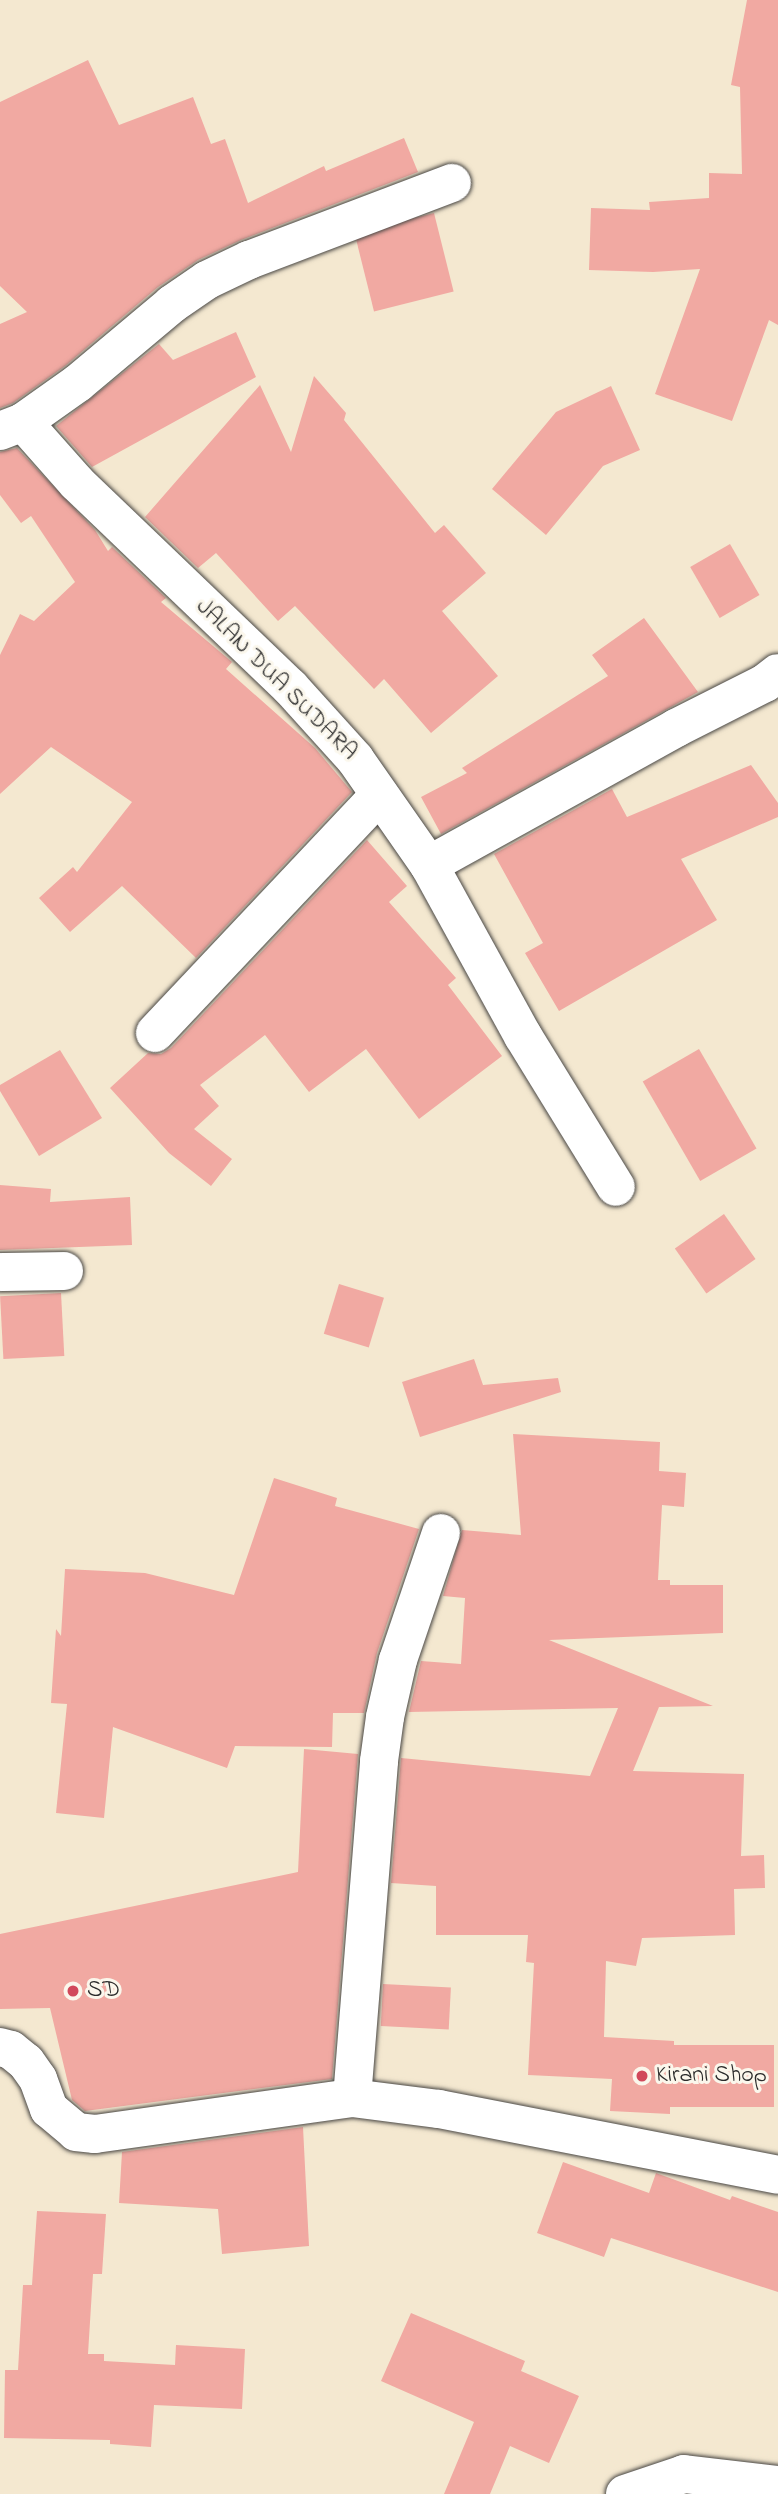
<!DOCTYPE html>
<style>
body{margin:0}
#map{position:relative;width:778px;height:2494px;overflow:hidden;background:#f4e8d0;font-family:"Indie Flower",sans-serif}
div>[style]{position:absolute}
.building>*{inset:0;background:#f1a9a2;transform-origin:0 0}
.roads{filter:drop-shadow(0 0 2px #494744) drop-shadow(0 0 2px #494744)}
.street>*{height:38px;margin:-19px;padding:0 19px;transform-origin:19px;border-radius:19px;background:#fff}
.dots>*{width:19px;height:19px;translate:-50% -50%;box-sizing:border-box;border:4px solid #fbf7ec;border-radius:50%}
span{translate:-50% -50%;white-space:nowrap;text-align:center;line-height:1.15;-webkit-text-stroke:6px #fbf7ec;paint-order:stroke}
.street-label{font-size:24px;color:#2b2b2b}
.poi-label{font-size:24px;color:#2b2b2b}
.left{translate:0 -50%;text-align:left}
</style>
<div id="map">
<div class="building">
<i style="clip-path:polygon(747px 0,778px 0,778px 325px,769px 320px,732px 421px,655px 394px,700px 269px,653px 272px,589px 270px,591px 208px,650px 210px,649px 202px,709px 198px,709px 173px,742px 174px,740px 87px,731px 85px)"></i>
<i style="clip-path:polygon(88px 60px,119px 125px,193px 97px,211px 144px,225px 139px,248px 203px,324px 166px,326px 171px,404px 138px,418px 172px,241px 240px,198px 260px,158px 287px,65px 366px,13px 403px,0 408px,0 324px,27px 312px,0 286px,0 102px)"></i>
<i style="left:434px;top:213px;width:81px;height:82px;rotate:76deg"></i>
<i style="clip-path:polygon(236px 332px,256px 377px,92px 467px,56px 426px,159px 344px,173px 360px)"></i>
<i style="clip-path:polygon(314px 376px,346px 413px,344px 420px,435px 533px,444px 525px,486px 573px,442px 611px,498px 676px,431px 733px,384px 679px,374px 689px,295px 606px,278px 621px,216px 553px,198px 568px,145px 517px,260px 385px,291px 452px)"></i>
<i style="clip-path:polygon(611px 386px,640px 450px,603px 466px,546px 535px,492px 489px,556px 412px)"></i>
<i style="clip-path:polygon(17px 448px,95px 530px,108px 551px,112px 547px,166px 598px,161px 602px,232px 662px,226px 669px,315px 748px,352px 792px,196px 958px,122px 886px,70px 932px,39px 898px,73px 867px,77px 872px,132px 802px,51px 747px,0 794px,0 655px,20px 614px,34px 621px,75px 582px,31px 516px,21px 523px,0 495px,0 452px)"></i>
<i style="left:730px;top:544px;width:59px;height:46px;rotate:60deg"></i>
<i style="clip-path:polygon(644px 618px,698px 692px,441px 834px,421px 797px,467px 773px,462px 768px,608px 676px,592px 655px)"></i>
<i style="clip-path:polygon(751px 765px,778px 803px,778px 817px,681px 859px,717px 920px,559px 1011px,525px 953px,543px 943px,494px 854px,612px 789px,627px 817px)"></i>
<i style="clip-path:polygon(367px 840px,407px 886px,389px 902px,456px 978px,448px 985px,502px 1056px,419px 1119px,366px 1049px,309px 1092px,265px 1035px,200px 1085px,219px 1106px,194px 1129px,232px 1159px,211px 1186px,169px 1153px,110px 1088px,148px 1053px,161px 1054px,171px 1048px)"></i>
<i style="left:699px;top:1049px;width:115px;height:65px;rotate:60deg"></i>
<i style="clip-path:polygon(60px 1050px,102px 1118px,39px 1156px,0 1091px,0 1085px)"></i>
<i style="clip-path:polygon(0 1185px,51px 1189px,50px 1202px,130px 1197px,132px 1245px,0 1250px)"></i>
<i style="left:724px;top:1214px;width:55px;height:60px;rotate:55deg"></i>
<i style="left:339px;top:1284px;width:47px;height:52px;rotate:17deg"></i>
<i style="left:61px;top:1293px;width:63px;height:61px;rotate:87deg"></i>
<i style="clip-path:polygon(474px 1359px,483px 1385px,558px 1378px,561px 1392px,420px 1437px,402px 1382px)"></i>
<i style="clip-path:polygon(513px 1434px,660px 1442px,659px 1471px,686px 1473px,684px 1507px,662px 1505px,658px 1580px,670px 1580px,670px 1585px,723px 1585px,723px 1633px,549px 1640px,713px 1706px,659px 1707px,633px 1771px,744px 1774px,741px 1856px,764px 1855px,765px 1888px,734px 1889px,735px 1935px,642px 1938px,636px 1966px,606px 1961px,604px 2037px,674px 2041px,674px 2045px,774px 2045px,774px 2107px,670px 2107px,670px 2114px,610px 2111px,612px 2079px,528px 2075px,534px 1963px,526px 1962px,528px 1935px,436px 1935px,436px 1886px,391px 1883px,401px 1758px,590px 1776px,618px 1708px,409px 1712px,421px 1661px,461px 1664px,465px 1598px,443px 1596px,462px 1530px,521px 1535px)"></i>
<i style="clip-path:polygon(274px 1478px,337px 1498px,335px 1506px,419px 1529px,377px 1653px,364px 1713px,333px 1713px,332px 1747px,235px 1746px,227px 1768px,113px 1727px,104px 1818px,56px 1813px,67px 1704px,51px 1703px,56px 1629px,61px 1636px,65px 1569px,145px 1573px,234px 1595px)"></i>
<i style="clip-path:polygon(304px 1749px,358px 1754px,332px 2079px,85px 2111px,72px 2100px,50px 2008px,0 2009px,0 1934px,298px 1872px)"></i>
<i style="left:383px;top:1984px;width:68px;height:42px;rotate:3deg"></i>
<i style="clip-path:polygon(303px 2127px,309px 2246px,222px 2254px,218px 2209px,119px 2203px,122px 2152px)"></i>
<i style="clip-path:polygon(563px 2162px,649px 2193px,656px 2173px,730px 2200px,732px 2196px,778px 2212px,778px 2292px,611px 2238px,604px 2257px,537px 2233px)"></i>
<i style="clip-path:polygon(37px 2211px,106px 2214px,102px 2274px,93px 2274px,88px 2354px,104px 2354px,104px 2361px,175px 2365px,176px 2345px,245px 2349px,242px 2409px,154px 2405px,151px 2447px,110px 2444px,110px 2440px,4px 2438px,5px 2370px,18px 2370px,23px 2285px,32px 2285px)"></i>
<i style="clip-path:polygon(411px 2313px,525px 2361px,521px 2371px,579px 2396px,549px 2463px,510px 2446px,490px 2494px,444px 2494px,474px 2422px,381px 2381px)"></i>
</div>
<div class="roads">
<div class="street">
<i style="left:23px;top:422px;width:81px;rotate:48.5deg"></i>
<i style="left:77px;top:483px;width:295px;rotate:43.8deg"></i>
<i style="left:290px;top:687px;width:97px;rotate:47.9deg"></i>
<i style="left:355px;top:759px;width:129px;rotate:55.1deg"></i>
<i style="left:429px;top:865px;width:195px;rotate:61.2deg"></i>
<i style="left:523px;top:1036px;width:177px;rotate:58.4deg"></i>
<i style="left:0;top:431px;width:25px;rotate:-21deg"></i>
<i style="left:23px;top:422px;width:67px;rotate:-35.3deg"></i>
<i style="left:78px;top:383px;width:123px;rotate:-40deg"></i>
<i style="left:172px;top:304px;width:42px;rotate:-34.4deg"></i>
<i style="left:207px;top:280px;width:47px;rotate:-25.5deg"></i>
<i style="left:249px;top:260px;width:217px;rotate:-20.8deg"></i>
<i style="left:429px;top:865px;width:282px;rotate:-29deg"></i>
<i style="left:676px;top:728px;width:100px;rotate:-26.8deg"></i>
<i style="left:765px;top:683px;width:16px;rotate:-38deg"></i>
<i style="left:155px;top:1033px;width:327px;rotate:-46.7deg"></i>
<i style="left:0;top:1272px;width:64px;rotate:-0.9deg"></i>
<i style="left:0;top:2047px;width:11px;rotate:15deg"></i>
<i style="left:11px;top:2050px;width:19px;rotate:39deg"></i>
<i style="left:26px;top:2062px;width:21px;rotate:55deg"></i>
<i style="left:38px;top:2079px;width:32px;rotate:70deg"></i>
<i style="left:49px;top:2109px;width:35px;rotate:40deg"></i>
<i style="left:76px;top:2132px;width:19px;rotate:6deg"></i>
<i style="left:95px;top:2134px;width:260px;rotate:-8deg"></i>
<i style="left:352px;top:2098px;width:88px;rotate:7.2deg"></i>
<i style="left:439px;top:2109px;width:345px;rotate:11deg"></i>
<i style="left:352px;top:2098px;width:338px;rotate:-85.4deg"></i>
<i style="left:379px;top:1761px;width:44px;rotate:-82.2deg"></i>
<i style="left:385px;top:1717px;width:58px;rotate:-77.2deg"></i>
<i style="left:398px;top:1660px;width:134px;rotate:-71.3deg"></i>
<i style="left:625px;top:2494px;width:62px;rotate:-18.7deg"></i>
<i style="left:684px;top:2474px;width:95px;rotate:6.7deg"></i>
</div>
</div>
<div class="dots">
<i style="left:73px;top:1991px;background:#d1495b"></i>
<i style="left:642px;top:2076px;background:#d1495b"></i>
</div>
<div class="street-label">
<span style="left:276px;top:680px;rotate:45deg">JALAN DUA SUDARA</span>
</div>
<div class="poi-label">
<span class="left" style="left:87px;top:1991px">SD</span>
<span class="left" style="left:656px;top:2076px">Kirani Shop</span>
</div>
</div>
